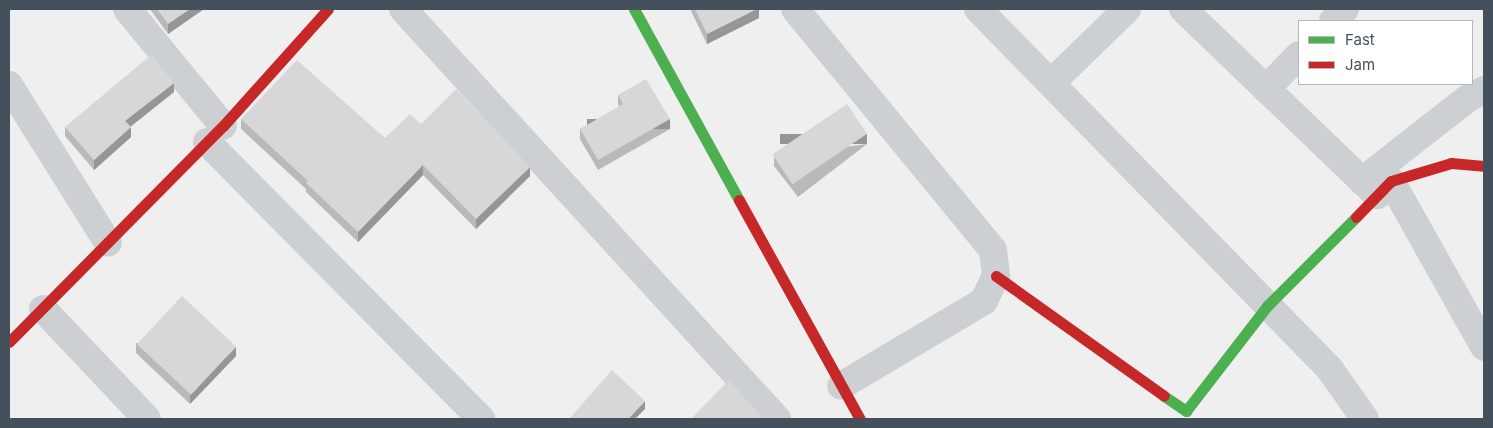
<!DOCTYPE html>
<style>
body{margin:0}
#map{position:relative;width:1493px;height:428px;overflow:hidden;background:#f0efef;font-family:Inter,sans-serif}
div>[style]{position:absolute}
.street>*{height:28px;margin:-14px;padding:0 14px;transform-origin:14px;border-radius:14px;background:#cdd0d3}
.fast>*{height:11px;margin:-5.5px;padding:0 5.5px;transform-origin:5.5px;border-radius:5.5px;background:#4caf50}
.jam>*{height:11px;margin:-5.5px;padding:0 5.5px;transform-origin:5.5px;border-radius:5.5px;background:#c62828}
.wall>*{inset:0;background:#b9b9bb}
.shaded-wall>*{inset:0;background:#969698;transform-origin:0 0}
.building>*{inset:0;background:#d7d7d9;transform-origin:0 0}
span{translate:-50% -50%;white-space:nowrap;text-align:center;line-height:1.15;-webkit-text-stroke:4px #fff;paint-order:stroke}
.frame{position:absolute;inset:0;border:10px solid #45505d;pointer-events:none}
.legend{position:absolute;left:1298px;top:20px;width:175px;height:65px;box-sizing:border-box;background:#fff;border:1px solid #b5b9be;margin:0;padding:6px 9px;list-style:none;font-size:15px;color:#45505d}
.legend li{display:flex;align-items:center;gap:10px;height:25px}
.legend b{width:25px;border:1px solid #b5b9be}
</style>
<div id="map">
<div class="street">
<i style="left:127px;top:9px;width:151px;rotate:50.6deg"></i>
<i style="left:403px;top:9px;width:555px;rotate:47.63deg"></i>
<i style="left:795px;top:9px;width:312px;rotate:50.6deg"></i>
<i style="left:993px;top:250px;width:26px;rotate:83deg"></i>
<i style="left:996px;top:276px;width:28px;rotate:116deg"></i>
<i style="left:984px;top:301px;width:166px;rotate:149.3deg"></i>
<i style="left:978px;top:9px;width:502px;rotate:45.65deg"></i>
<i style="left:1329px;top:368px;width:62px;rotate:54.8deg"></i>
<i style="left:1183px;top:9px;width:269px;rotate:43.8deg"></i>
<i style="left:1333px;top:21px;width:17px;rotate:-45deg"></i>
<i style="left:1051px;top:83px;width:106px;rotate:-44.2deg"></i>
<i style="left:9px;top:85px;width:186px;rotate:57.9deg"></i>
<i style="left:1266px;top:89px;width:47px;rotate:-45.9deg"></i>
<i style="left:207px;top:142px;width:390px;rotate:45.3deg"></i>
<i style="left:1362px;top:181px;width:133px;rotate:-38deg"></i>
<i style="left:1467px;top:99px;width:19px;rotate:-28deg"></i>
<i style="left:1391px;top:181px;width:190px;rotate:60.7deg"></i>
<i style="left:43px;top:309px;width:151px;rotate:46.6deg"></i>
</div>
<div class="fast">
<i style="left:634px;top:9px;width:218px;rotate:61.2deg"></i>
<i style="left:1164px;top:396px;width:27px;rotate:34deg"></i>
<i style="left:1186px;top:411px;width:134px;rotate:-52.3deg"></i>
<i style="left:1268px;top:305px;width:124px;rotate:-45deg"></i>
</div>
<div class="jam">
<i style="left:739px;top:200px;width:250px;rotate:61.1deg"></i>
<i style="left:1356px;top:217px;width:50px;rotate:-45.8deg"></i>
<i style="left:1391px;top:181px;width:63px;rotate:-16.7deg"></i>
<i style="left:1451px;top:163px;width:33px;rotate:5deg"></i>
<i style="left:996px;top:276px;width:206px;rotate:35.5deg"></i>
<i style="left:9px;top:342px;width:304px;rotate:-45.3deg"></i>
<i style="left:223px;top:126px;width:157px;rotate:-48.1deg"></i>
</div>
<div class="wall">
<i style="clip-path:polygon(150px 9px,204px 9px,168px 34px)"></i>
<i style="clip-path:polygon(690px 9px,759px 9px,759px 18px,707px 44px)"></i>
<i style="clip-path:polygon(174px 92px,130px 127px,131px 137px,94px 170px,65px 136px,65px 127px)"></i>
<i style="clip-path:polygon(618px 95px,670px 129px,598px 170px,580px 139px,580px 129px,619px 107px,618px 104px)"></i>
<i style="clip-path:polygon(241px 119px,385px 138px,421px 124px,530px 176px,476px 229px,423px 175px,358px 242px,306px 192px,306px 189px,241px 129px)"></i>
<i style="clip-path:polygon(867px 144px,798px 197px,774px 166px,774px 156px)"></i>
<i style="clip-path:polygon(136px 343px,236px 356px,190px 404px,136px 353px)"></i>
</div>
<div class="shaded-wall">
<i style="clip-path:polygon(190px 9px,204px 9px,168px 34px,168px 24px)"></i>
<i style="clip-path:polygon(757px 9px,759px 9px,759px 18px,707px 44px,707px 34px)"></i>
<i style="clip-path:polygon(174px 83px,174px 92px,125px 131px,125px 121px)"></i>
<i style="left:670px;top:119px;width:10px;height:83px;rotate:90deg"></i>
<i style="clip-path:polygon(131px 127px,131px 137px,94px 170px,94px 160px)"></i>
<i style="left:867px;top:134px;width:10px;height:87px;rotate:90deg"></i>
<i style="clip-path:polygon(423px 165px,423px 175px,358px 242px,358px 232px)"></i>
<i style="clip-path:polygon(530px 167px,530px 176px,476px 229px,476px 219px)"></i>
<i style="clip-path:polygon(236px 347px,236px 356px,190px 404px,190px 394px)"></i>
<i style="clip-path:polygon(645px 401px,645px 409px,635px 419px,628px 419px)"></i>
</div>
<div class="building">
<i style="clip-path:polygon(157px 9px,190px 9px,168px 24px)"></i>
<i style="clip-path:polygon(695px 9px,757px 9px,707px 34px)"></i>
<i style="clip-path:polygon(151px 55px,174px 83px,125px 121px,131px 127px,94px 160px,65px 127px)"></i>
<i style="clip-path:polygon(297px 60px,385px 138px,410px 114px,421px 124px,456px 89px,530px 167px,476px 219px,423px 165px,358px 232px,306px 183px,308px 181px,241px 119px)"></i>
<i style="clip-path:polygon(646px 79px,670px 119px,598px 160px,580px 129px,623px 104px,618px 95px)"></i>
<i style="left:847px;top:104px;width:36px;height:90px;rotate:56deg"></i>
<i style="left:182px;top:296px;width:74px;height:66px;rotate:43deg"></i>
<i style="clip-path:polygon(612px 370px,645px 401px,628px 419px,569px 419px)"></i>
<i style="clip-path:polygon(729px 380px,761px 416px,758px 419px,691px 419px)"></i>
</div>
<div class="frame"></div>
<ul class="legend">
<li><b style="height:6px;background:#4caf50"></b>Fast</li>
<li><b style="height:6px;background:#c62828"></b>Jam</li>
</ul>
</div>
